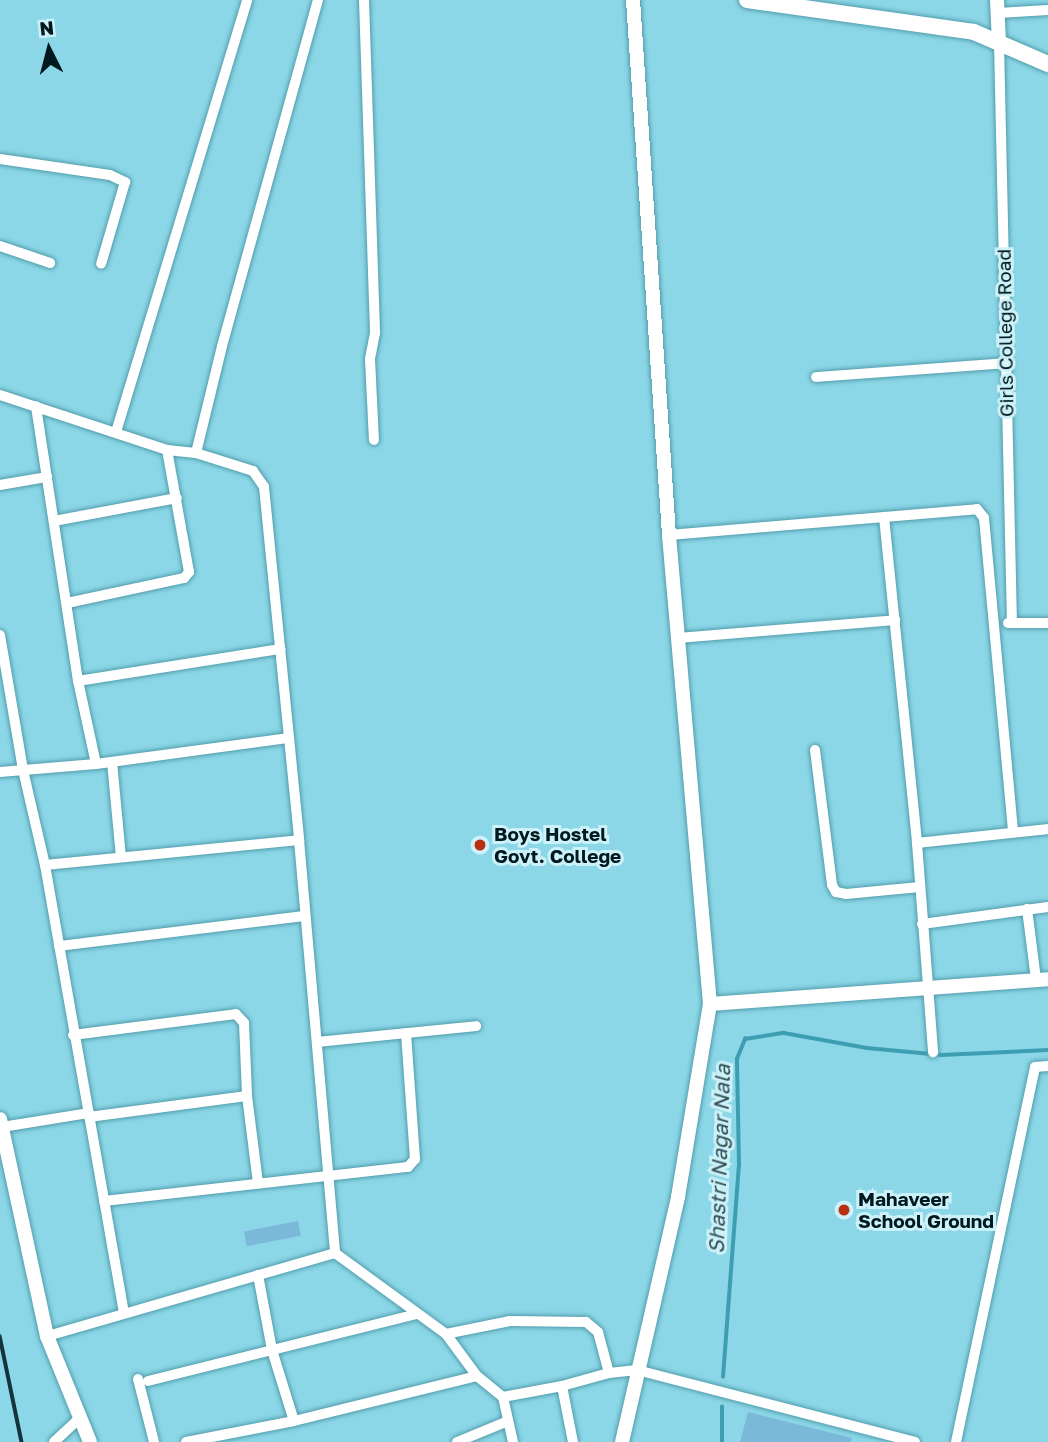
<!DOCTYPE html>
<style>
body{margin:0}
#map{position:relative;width:1048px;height:1442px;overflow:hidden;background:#8bd7e7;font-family:"Golos Text",sans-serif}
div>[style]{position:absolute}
.stream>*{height:3.5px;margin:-1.75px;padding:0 1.75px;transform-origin:1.75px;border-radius:1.75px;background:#3e9eb1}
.building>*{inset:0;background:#7cb8d9;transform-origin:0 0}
.roads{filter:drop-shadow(0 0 2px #529dac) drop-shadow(0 0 2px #529dac)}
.minor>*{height:10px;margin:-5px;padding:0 5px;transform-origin:5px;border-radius:5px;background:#fff}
.tertiary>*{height:14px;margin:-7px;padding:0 7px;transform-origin:7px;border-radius:7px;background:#fff}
.secondary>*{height:16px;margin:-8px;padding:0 8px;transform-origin:8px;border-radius:8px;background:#fff}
.rail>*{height:3.5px;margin:-1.75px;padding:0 1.75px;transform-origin:1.75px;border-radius:1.75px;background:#14343b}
.dots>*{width:19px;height:19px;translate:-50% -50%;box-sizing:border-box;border:4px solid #cdf1f9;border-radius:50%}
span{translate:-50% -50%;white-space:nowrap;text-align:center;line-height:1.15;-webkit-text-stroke:6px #cdf1f9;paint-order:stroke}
.street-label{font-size:19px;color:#00191f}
.poi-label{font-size:19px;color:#00191f;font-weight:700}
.left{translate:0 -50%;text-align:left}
.water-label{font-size:21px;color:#314f55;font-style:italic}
.north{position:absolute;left:14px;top:14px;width:70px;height:70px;-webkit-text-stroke:5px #cdf1f9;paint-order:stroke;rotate:354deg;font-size:19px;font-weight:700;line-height:28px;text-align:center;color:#00191f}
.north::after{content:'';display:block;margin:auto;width:24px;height:32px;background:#00191f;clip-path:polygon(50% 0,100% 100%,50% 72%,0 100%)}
</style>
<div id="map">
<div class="stream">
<i style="left:723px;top:1377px;width:212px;rotate:-85.7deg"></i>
<i style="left:739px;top:1166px;width:107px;rotate:-91.1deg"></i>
<i style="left:737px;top:1059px;width:22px;rotate:-68deg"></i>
<i style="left:745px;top:1039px;width:39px;rotate:-9deg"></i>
<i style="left:784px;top:1033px;width:84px;rotate:10.2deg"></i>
<i style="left:867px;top:1048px;width:75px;rotate:5.3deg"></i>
<i style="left:942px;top:1055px;width:106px;rotate:-2.7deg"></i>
<i style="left:722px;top:1442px;width:35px;rotate:-90deg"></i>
</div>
<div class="building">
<i style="left:298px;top:1221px;width:15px;height:55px;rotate:79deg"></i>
<i style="clip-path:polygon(748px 1412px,852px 1438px,851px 1442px,740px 1442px)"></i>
</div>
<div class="roads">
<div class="minor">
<i style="left:364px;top:0;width:333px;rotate:88.1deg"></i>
<i style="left:375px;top:333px;width:26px;rotate:101deg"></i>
<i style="left:370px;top:359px;width:81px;rotate:87.2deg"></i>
<i style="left:998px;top:13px;width:50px;rotate:-3.4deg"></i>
<i style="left:999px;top:43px;width:580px;rotate:88.72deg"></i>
<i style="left:0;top:159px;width:111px;rotate:8.3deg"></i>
<i style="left:110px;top:175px;width:17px;rotate:25deg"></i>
<i style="left:125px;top:182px;width:85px;rotate:106.3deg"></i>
<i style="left:0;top:246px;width:53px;rotate:18.8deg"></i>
<i style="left:816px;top:377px;width:191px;rotate:-4.2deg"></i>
<i style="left:0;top:395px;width:176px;rotate:18.2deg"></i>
<i style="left:167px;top:450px;width:29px;rotate:6deg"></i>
<i style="left:196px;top:453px;width:60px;rotate:17.5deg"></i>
<i style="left:253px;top:471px;width:19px;rotate:55deg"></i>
<i style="left:264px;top:487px;width:355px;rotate:84.3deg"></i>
<i style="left:299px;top:840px;width:415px;rotate:85deg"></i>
<i style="left:335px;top:1253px;width:300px;rotate:163.9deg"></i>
<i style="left:116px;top:432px;width:451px;rotate:-73.1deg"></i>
<i style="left:196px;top:453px;width:110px;rotate:-76.3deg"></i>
<i style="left:222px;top:346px;width:359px;rotate:-74.5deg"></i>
<i style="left:0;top:485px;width:48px;rotate:-9.7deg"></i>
<i style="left:884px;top:517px;width:328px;rotate:84.2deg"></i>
<i style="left:917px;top:843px;width:210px;rotate:85.6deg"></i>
<i style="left:54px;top:521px;width:125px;rotate:-10.6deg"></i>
<i style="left:669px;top:535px;width:309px;rotate:-4.8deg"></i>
<i style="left:977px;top:509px;width:11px;rotate:52deg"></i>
<i style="left:984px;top:518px;width:315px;rotate:84.7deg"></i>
<i style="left:67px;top:603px;width:120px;rotate:-12.1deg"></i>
<i style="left:184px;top:578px;width:8px;rotate:-50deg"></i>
<i style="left:189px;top:572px;width:124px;rotate:-100.2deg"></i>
<i style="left:1008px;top:623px;width:40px"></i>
<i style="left:0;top:635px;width:137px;rotate:80.3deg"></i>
<i style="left:23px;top:770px;width:98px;rotate:77deg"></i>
<i style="left:45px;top:865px;width:455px;rotate:80deg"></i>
<i style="left:678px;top:638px;width:218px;rotate:-4.7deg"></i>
<i style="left:78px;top:681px;width:205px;rotate:-9deg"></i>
<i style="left:815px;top:750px;width:136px;rotate:82.8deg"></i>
<i style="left:832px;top:885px;width:8px;rotate:60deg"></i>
<i style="left:836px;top:892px;width:10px;rotate:11deg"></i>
<i style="left:846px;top:894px;width:74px;rotate:-5.4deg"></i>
<i style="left:112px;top:762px;width:95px;rotate:84.6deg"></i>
<i style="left:96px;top:764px;width:195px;rotate:-7.7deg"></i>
<i style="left:0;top:772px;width:96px;rotate:-4.8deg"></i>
<i style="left:96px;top:764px;width:85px;rotate:-102.2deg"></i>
<i style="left:78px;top:681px;width:278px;rotate:-98.7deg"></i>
<i style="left:917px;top:843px;width:132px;rotate:-6.1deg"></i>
<i style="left:45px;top:865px;width:255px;rotate:-5.6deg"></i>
<i style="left:1027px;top:909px;width:71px;rotate:82.7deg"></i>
<i style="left:922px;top:924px;width:127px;rotate:-7.7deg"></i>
<i style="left:59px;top:946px;width:248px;rotate:-7deg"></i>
<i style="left:73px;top:1035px;width:164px;rotate:-7.3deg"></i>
<i style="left:236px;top:1014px;width:12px;rotate:48deg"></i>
<i style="left:244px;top:1023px;width:73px;rotate:87.6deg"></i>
<i style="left:317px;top:1042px;width:160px;rotate:-5.7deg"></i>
<i style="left:89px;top:1117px;width:159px;rotate:-7.6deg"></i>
<i style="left:247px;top:1096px;width:88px;rotate:82.8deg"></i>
<i style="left:2px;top:1127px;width:87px;rotate:-9.2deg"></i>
<i style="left:104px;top:1201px;width:306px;rotate:-6.4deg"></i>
<i style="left:408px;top:1167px;width:11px;rotate:-49deg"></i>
<i style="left:415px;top:1159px;width:126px;rotate:-94.1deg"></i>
<i style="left:335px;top:1253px;width:137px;rotate:36.1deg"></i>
<i style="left:258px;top:1275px;width:76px;rotate:79.4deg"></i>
<i style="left:272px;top:1350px;width:74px;rotate:72.8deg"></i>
<i style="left:609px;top:1373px;width:42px;rotate:-105deg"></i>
<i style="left:598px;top:1332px;width:16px;rotate:-140deg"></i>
<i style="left:586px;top:1322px;width:76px;rotate:-179.2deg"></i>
<i style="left:510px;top:1321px;width:65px;rotate:168.5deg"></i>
<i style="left:446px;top:1334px;width:52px;rotate:53.6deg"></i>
<i style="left:477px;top:1376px;width:33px;rotate:39deg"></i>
<i style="left:503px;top:1397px;width:60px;rotate:-10.6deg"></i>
<i style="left:562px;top:1386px;width:49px;rotate:-15.5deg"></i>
<i style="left:609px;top:1373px;width:28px;rotate:-6deg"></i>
<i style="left:637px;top:1370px;width:287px;rotate:14.5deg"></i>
<i style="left:138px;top:1379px;width:65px;rotate:75.7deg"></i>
<i style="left:148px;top:1381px;width:277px;rotate:-14deg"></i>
<i style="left:562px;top:1386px;width:57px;rotate:78.9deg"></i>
<i style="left:503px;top:1397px;width:46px;rotate:77.5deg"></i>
<i style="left:54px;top:1442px;width:35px;rotate:-43deg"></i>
<i style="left:186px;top:1442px;width:110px;rotate:-11deg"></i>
<i style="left:294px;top:1421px;width:188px;rotate:-13.8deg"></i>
<i style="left:457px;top:1442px;width:55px;rotate:-22.4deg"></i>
<i style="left:956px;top:1442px;width:383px;rotate:-78.1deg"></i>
<i style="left:1035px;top:1067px;width:13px;rotate:-4deg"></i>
</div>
<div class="tertiary">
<i style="left:997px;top:0;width:43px;rotate:87.3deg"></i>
<i style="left:710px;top:1004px;width:339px;rotate:-4.2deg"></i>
<i style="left:0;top:1119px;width:222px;rotate:77.8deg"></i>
<i style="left:47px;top:1336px;width:114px;rotate:67.9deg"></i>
<i style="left:622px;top:1442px;width:251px;rotate:-77.1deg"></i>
<i style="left:678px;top:1197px;width:196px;rotate:-80.6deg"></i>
<i style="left:710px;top:1004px;width:471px;rotate:-95deg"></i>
<i style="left:669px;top:535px;width:536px;rotate:-93.85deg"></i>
</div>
<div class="secondary">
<i style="left:747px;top:0;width:229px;rotate:8deg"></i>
<i style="left:974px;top:32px;width:81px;rotate:23.4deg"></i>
</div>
</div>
<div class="rail">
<i style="left:0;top:1336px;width:108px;rotate:78.3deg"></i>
</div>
<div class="dots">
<i style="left:480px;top:845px;background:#ba2f12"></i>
<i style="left:844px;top:1210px;background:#ba2f12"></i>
</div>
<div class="street-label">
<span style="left:1005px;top:333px;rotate:-91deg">Girls College Road</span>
</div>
<div class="poi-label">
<span class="left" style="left:494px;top:845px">Boys Hostel<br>Govt. College</span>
<span class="left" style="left:858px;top:1210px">Mahaveer<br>School Ground</span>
</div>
<div class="water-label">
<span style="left:719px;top:1159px;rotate:-88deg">Shastri Nagar Nala</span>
</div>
<div class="north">N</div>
</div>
